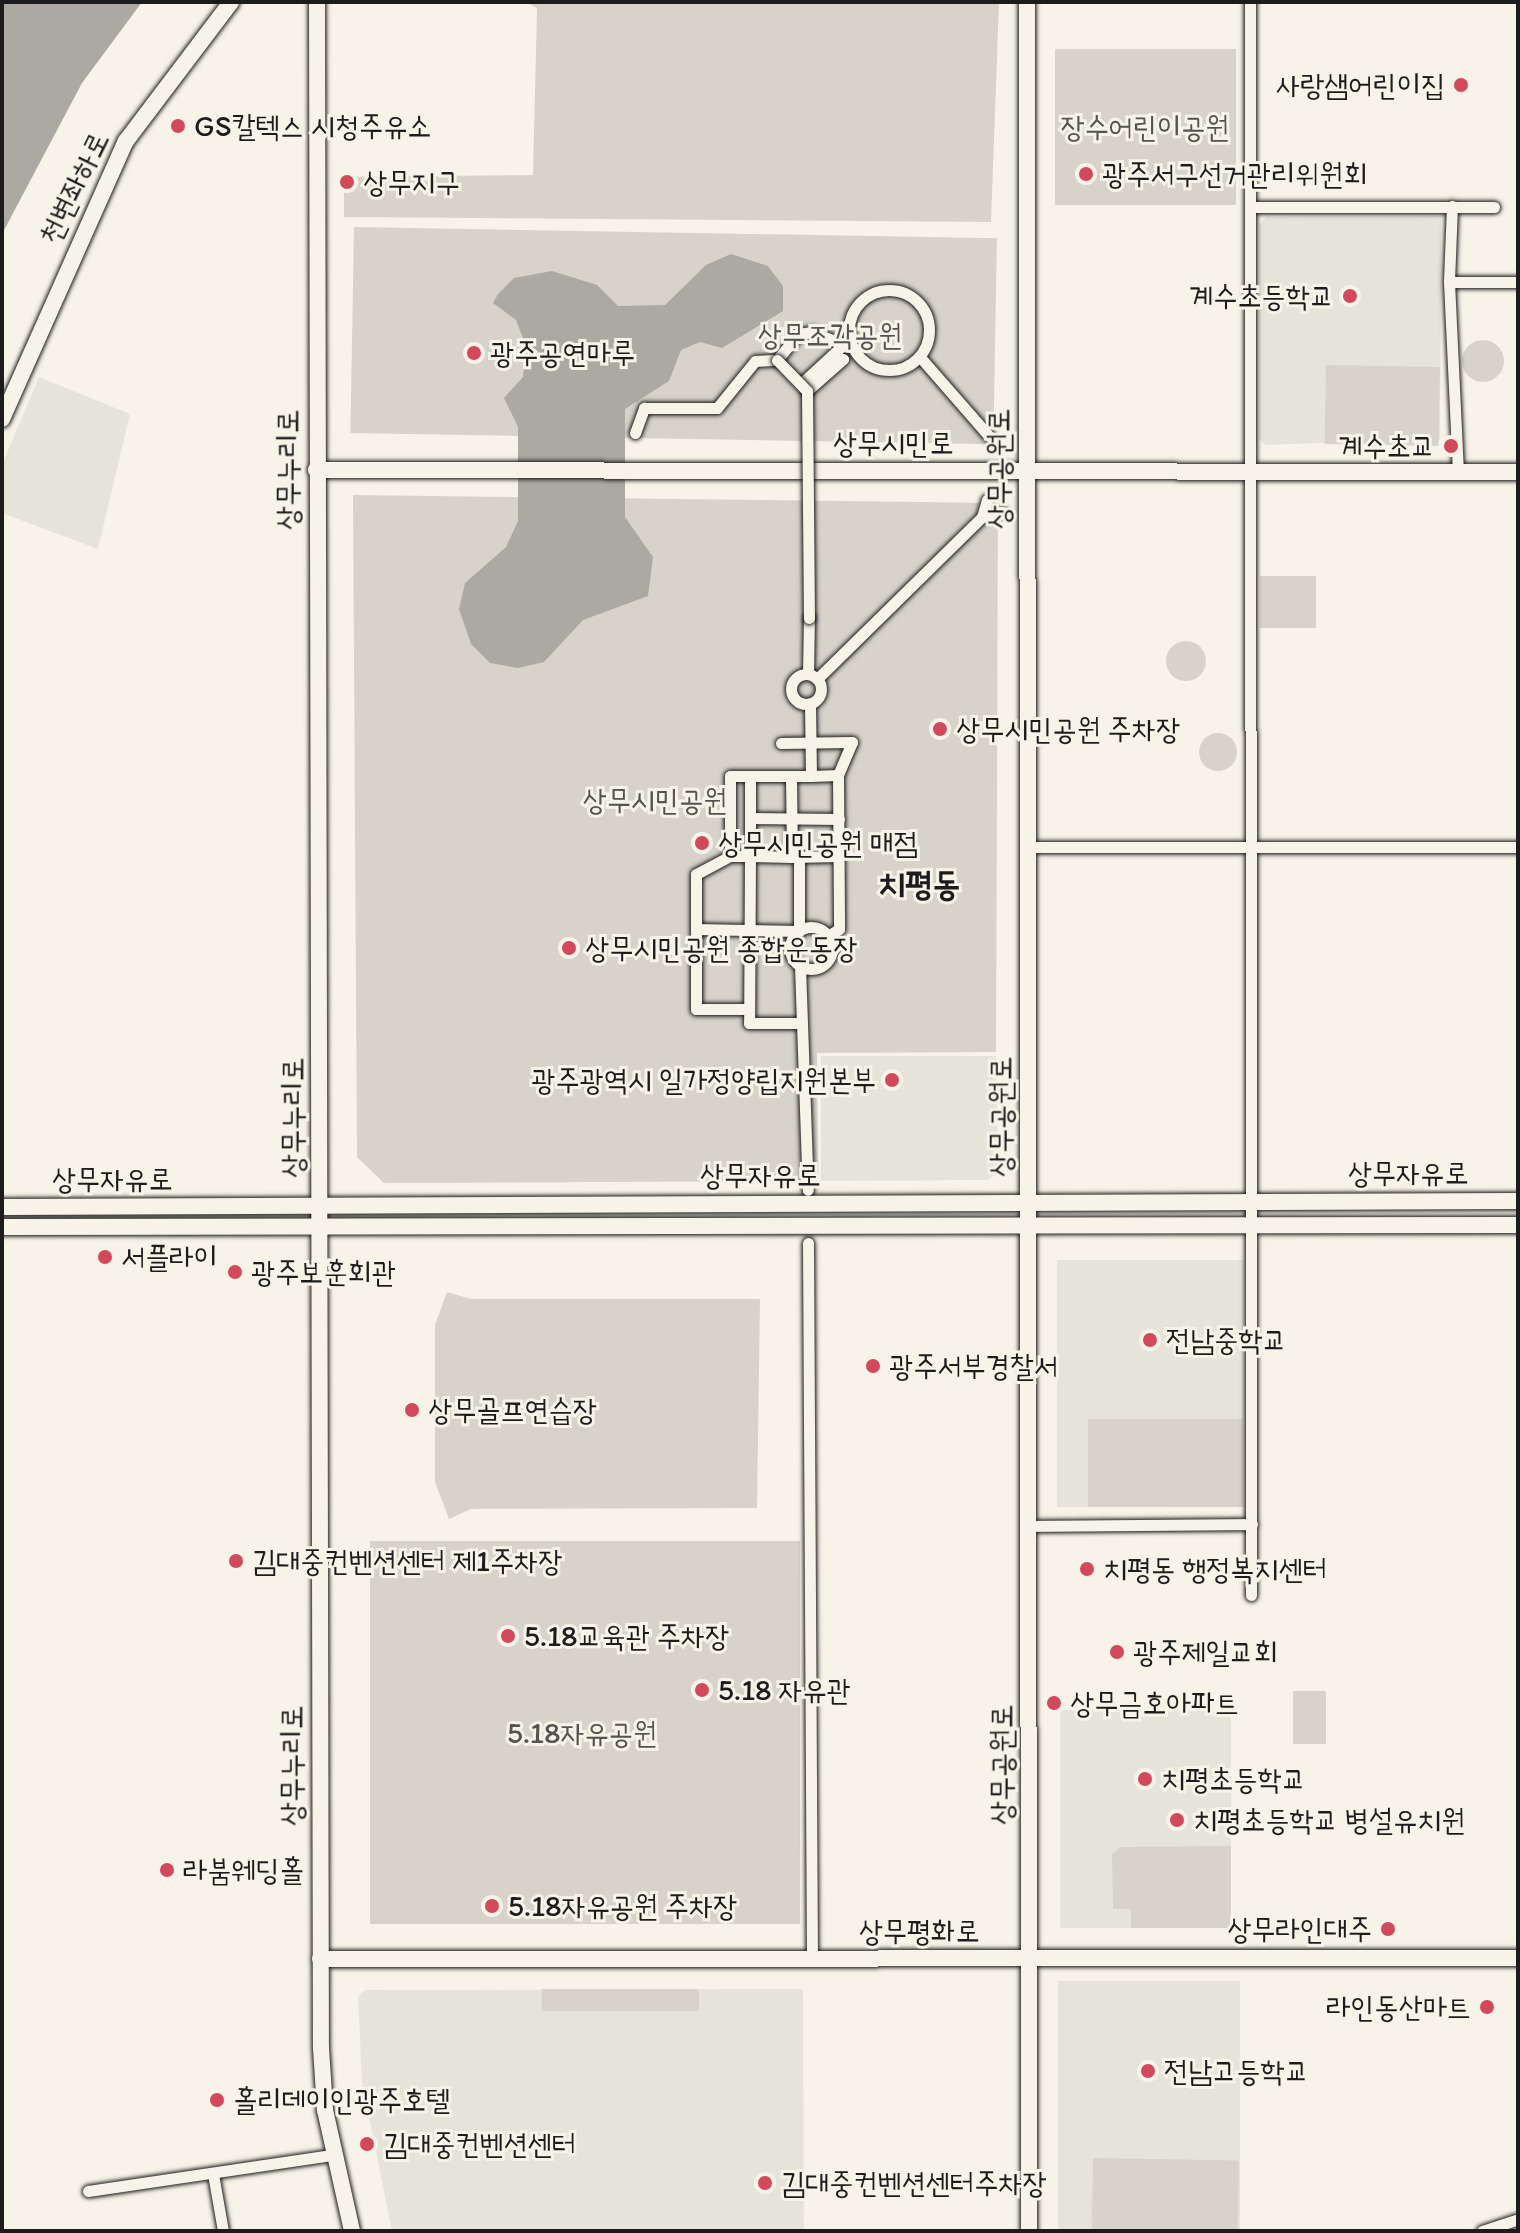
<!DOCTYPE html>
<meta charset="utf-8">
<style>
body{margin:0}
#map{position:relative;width:1520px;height:2233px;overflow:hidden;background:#f7f3e8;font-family:Itim,"Poor Story",sans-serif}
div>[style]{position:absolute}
.built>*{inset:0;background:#e6e3d9;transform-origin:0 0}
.green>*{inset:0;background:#d7d3cb;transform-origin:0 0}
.round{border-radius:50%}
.water>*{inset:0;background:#aca9a2}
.roads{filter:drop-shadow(0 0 2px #1c1c1c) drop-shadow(0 0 2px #1c1c1c)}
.street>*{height:11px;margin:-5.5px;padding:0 5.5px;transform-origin:5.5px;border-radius:5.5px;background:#f7f3e8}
.street>.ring{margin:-5.5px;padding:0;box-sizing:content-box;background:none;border:11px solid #f7f3e8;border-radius:50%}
.secondary>*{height:16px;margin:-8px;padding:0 8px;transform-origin:8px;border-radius:8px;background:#f7f3e8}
.bridges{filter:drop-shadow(0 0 2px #1c1c1c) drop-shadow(0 0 2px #1c1c1c)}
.street-bridge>*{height:11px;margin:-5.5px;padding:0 5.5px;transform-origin:5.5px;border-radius:5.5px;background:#f7f3e8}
.dots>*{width:22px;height:22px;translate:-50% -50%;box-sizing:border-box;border:4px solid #f7f3e8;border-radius:50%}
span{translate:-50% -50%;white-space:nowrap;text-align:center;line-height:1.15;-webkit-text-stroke:6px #f7f3e8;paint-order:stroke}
.poi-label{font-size:30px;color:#1c1c1c}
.right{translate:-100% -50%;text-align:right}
.left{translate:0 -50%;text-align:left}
.park-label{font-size:30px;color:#545351}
.street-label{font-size:30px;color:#1c1c1c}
.quarter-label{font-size:34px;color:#1c1c1c;font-weight:700}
.frame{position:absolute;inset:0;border:4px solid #1c1c1c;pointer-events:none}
</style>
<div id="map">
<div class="built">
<i style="clip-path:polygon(1441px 216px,1440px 439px,1266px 445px,1259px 439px,1259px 224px,1267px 217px)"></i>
<i style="clip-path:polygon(39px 377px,130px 414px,98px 549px,2px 513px,2px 465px)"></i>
<i style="clip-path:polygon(821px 1056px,996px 1056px,998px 1173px,987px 1180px,821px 1181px)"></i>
<i style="left:1057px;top:1260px;width:187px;height:247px"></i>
<i style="left:1060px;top:1710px;width:171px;height:218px"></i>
<i style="left:1058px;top:1981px;width:182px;height:250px"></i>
<i style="clip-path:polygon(803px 1989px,804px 2231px,392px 2231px,362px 2082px,358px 1997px,365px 1990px)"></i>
</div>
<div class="green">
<i style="clip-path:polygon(526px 2px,999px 2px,991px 222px,344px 217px,344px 177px,533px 175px,537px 8px)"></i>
<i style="left:1055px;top:49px;width:181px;height:156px"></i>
<i style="left:354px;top:227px;width:643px;height:206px;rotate:1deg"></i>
<i class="round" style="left:1462px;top:340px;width:42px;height:42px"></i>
<i style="left:1326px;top:365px;width:114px;height:79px;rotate:1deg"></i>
<i style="clip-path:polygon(353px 495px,998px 503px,996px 1052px,817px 1053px,818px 1181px,384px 1183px,357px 1157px)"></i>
<i style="left:1316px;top:576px;width:52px;height:56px;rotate:90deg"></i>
<i class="round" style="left:1166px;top:641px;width:40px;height:40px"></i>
<i class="round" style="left:1199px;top:733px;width:38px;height:38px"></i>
<i style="clip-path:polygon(447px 1292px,471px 1299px,760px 1299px,757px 1508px,471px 1509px,449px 1519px,435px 1482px,435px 1325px)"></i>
<i style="left:1088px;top:1419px;width:155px;height:88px"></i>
<i style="left:370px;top:1541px;width:430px;height:383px"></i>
<i style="left:1293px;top:1691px;width:33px;height:53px"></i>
<i style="clip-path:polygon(1231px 1846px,1231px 1928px,1131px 1928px,1131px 1909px,1113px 1909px,1112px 1854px,1120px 1847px)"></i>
<i style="left:699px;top:1989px;width:22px;height:157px;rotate:90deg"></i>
<i style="left:1093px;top:2158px;width:146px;height:73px;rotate:1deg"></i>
</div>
<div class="water">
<i style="clip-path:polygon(2px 2px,142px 2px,82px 83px,2px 234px)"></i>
<i style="clip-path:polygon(731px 254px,768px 266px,783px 286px,783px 311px,722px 348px,700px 342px,681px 350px,669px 381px,625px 409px,625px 517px,653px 557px,648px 596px,583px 620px,544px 662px,518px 668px,490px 663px,471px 644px,459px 609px,465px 583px,506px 547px,518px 521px,518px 427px,504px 398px,523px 377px,526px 346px,516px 320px,493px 303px,498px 294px,514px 278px,552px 271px,597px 285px,618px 306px,665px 305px,706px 265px)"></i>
</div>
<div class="roads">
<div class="street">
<i style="left:1250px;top:2px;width:1593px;rotate:89.96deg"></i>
<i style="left:1452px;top:206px;width:76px;rotate:92.3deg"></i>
<i style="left:1449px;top:282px;width:69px"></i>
<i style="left:1250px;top:207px;width:244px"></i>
<i style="left:1449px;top:282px;width:190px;rotate:87.3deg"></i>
<i class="ring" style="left:849px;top:290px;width:69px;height:69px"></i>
<i style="left:920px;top:357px;width:105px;rotate:48.9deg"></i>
<i style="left:807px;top:391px;width:48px;rotate:-41.6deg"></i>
<i style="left:843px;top:359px;width:45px;rotate:150.6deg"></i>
<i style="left:804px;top:381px;width:50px;rotate:-42.6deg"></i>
<i style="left:635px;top:433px;width:27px;rotate:-70deg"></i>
<i style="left:644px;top:408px;width:73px"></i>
<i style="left:717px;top:408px;width:60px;rotate:-51deg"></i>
<i style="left:755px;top:361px;width:22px;rotate:-3deg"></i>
<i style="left:777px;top:360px;width:33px;rotate:-51deg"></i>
<i style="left:798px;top:334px;width:14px;rotate:-8deg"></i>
<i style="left:812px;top:332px;width:44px;rotate:21.3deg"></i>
<i style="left:982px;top:517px;width:20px;rotate:-15deg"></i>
<i class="ring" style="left:791px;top:674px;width:19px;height:19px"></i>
<i style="left:808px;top:674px;width:56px;rotate:-89deg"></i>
<i style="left:817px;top:679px;width:231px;rotate:-44.5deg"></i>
<i style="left:982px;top:517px;width:18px;rotate:-74deg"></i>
<i style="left:810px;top:704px;width:72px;rotate:89.2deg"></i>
<i style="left:811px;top:776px;width:20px;rotate:180deg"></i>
<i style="left:791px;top:776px;width:81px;rotate:89.3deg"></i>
<i style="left:792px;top:857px;width:47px;rotate:-1.2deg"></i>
<i style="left:781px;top:743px;width:71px;rotate:-0.8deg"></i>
<i style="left:852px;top:742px;width:36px;rotate:113deg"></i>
<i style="left:750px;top:776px;width:20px;rotate:180deg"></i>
<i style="left:730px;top:776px;width:80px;rotate:90deg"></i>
<i style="left:730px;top:856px;width:20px"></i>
<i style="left:750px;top:856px;width:167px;rotate:90.3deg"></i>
<i style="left:749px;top:1023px;width:50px"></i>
<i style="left:791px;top:776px;width:41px;rotate:180deg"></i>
<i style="left:750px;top:776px;width:80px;rotate:90deg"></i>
<i style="left:750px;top:856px;width:42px;rotate:1.4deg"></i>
<i style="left:811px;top:776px;width:27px;rotate:-2deg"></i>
<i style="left:838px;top:775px;width:154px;rotate:89.6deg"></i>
<i style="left:839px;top:929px;width:13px;rotate:148deg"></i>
<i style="left:750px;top:818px;width:89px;rotate:0.6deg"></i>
<i style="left:1028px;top:847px;width:490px"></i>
<i style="left:730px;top:856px;width:38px;rotate:152deg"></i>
<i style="left:696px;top:874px;width:135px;rotate:90deg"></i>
<i style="left:696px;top:1009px;width:53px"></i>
<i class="ring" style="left:790px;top:927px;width:31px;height:31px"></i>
<i style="left:696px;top:929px;width:103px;rotate:1.1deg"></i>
<i style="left:799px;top:931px;width:74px;rotate:-90deg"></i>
<i style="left:800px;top:966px;width:224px;rotate:88deg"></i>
<i style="left:808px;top:1243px;width:715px;rotate:89.68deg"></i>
<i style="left:1028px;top:1526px;width:224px;rotate:-0.5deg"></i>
<i style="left:213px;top:2174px;width:58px;rotate:80deg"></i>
<i style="left:88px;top:2191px;width:248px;rotate:-8.4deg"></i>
<i style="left:1482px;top:2231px;width:38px;rotate:-18deg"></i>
</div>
<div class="secondary">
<i style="left:317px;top:2px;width:2046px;rotate:89.89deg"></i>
<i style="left:321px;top:2048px;width:62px;rotate:86.3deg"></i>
<i style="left:325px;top:2110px;width:124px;rotate:77.4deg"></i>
<i style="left:1027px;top:2px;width:2229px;rotate:89.95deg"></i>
<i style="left:2px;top:419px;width:304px;rotate:-66deg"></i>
<i style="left:126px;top:141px;width:174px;rotate:-52.9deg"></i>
<i style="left:316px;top:470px;width:1202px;rotate:0.1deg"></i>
<i style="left:2px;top:1207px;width:1516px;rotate:-0.23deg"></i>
<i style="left:2px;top:1227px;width:1516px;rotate:-0.08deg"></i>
<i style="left:320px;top:1959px;width:1198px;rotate:-0.05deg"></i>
</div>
</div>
<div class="bridges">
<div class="street-bridge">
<i style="left:777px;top:360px;width:43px;rotate:45.9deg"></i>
<i style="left:807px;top:391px;width:227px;rotate:89.5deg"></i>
</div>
</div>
<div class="dots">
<i style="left:1461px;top:85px;background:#d1495b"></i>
<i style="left:178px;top:126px;background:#d1495b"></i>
<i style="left:1086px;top:174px;background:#d1495b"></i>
<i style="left:347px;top:182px;background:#d1495b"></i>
<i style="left:1350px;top:296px;background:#d1495b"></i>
<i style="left:474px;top:353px;background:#d1495b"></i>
<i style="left:1451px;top:446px;background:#d1495b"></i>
<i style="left:940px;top:729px;background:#d1495b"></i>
<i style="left:702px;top:843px;background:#d1495b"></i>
<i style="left:569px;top:948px;background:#d1495b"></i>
<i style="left:892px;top:1080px;background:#d1495b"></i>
<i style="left:105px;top:1257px;background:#d1495b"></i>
<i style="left:235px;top:1272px;background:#d1495b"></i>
<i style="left:1150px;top:1340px;background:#d1495b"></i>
<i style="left:873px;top:1366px;background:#d1495b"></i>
<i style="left:412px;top:1410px;background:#d1495b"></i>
<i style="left:236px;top:1561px;background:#d1495b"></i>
<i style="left:1087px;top:1569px;background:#d1495b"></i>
<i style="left:508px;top:1636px;background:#d1495b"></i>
<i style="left:1117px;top:1652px;background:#d1495b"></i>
<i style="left:702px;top:1690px;background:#d1495b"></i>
<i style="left:1054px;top:1703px;background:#d1495b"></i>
<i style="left:1145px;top:1779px;background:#d1495b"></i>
<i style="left:1177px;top:1820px;background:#d1495b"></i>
<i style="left:167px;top:1870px;background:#d1495b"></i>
<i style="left:492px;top:1906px;background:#d1495b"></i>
<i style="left:1388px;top:1929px;background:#d1495b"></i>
<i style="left:1487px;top:2007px;background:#d1495b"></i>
<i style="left:1148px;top:2071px;background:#d1495b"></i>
<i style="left:217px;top:2100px;background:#d1495b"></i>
<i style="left:367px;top:2144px;background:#d1495b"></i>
<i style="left:765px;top:2183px;background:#d1495b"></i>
</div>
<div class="poi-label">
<span class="right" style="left:1445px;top:85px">사랑샘어린이집</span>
<span class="left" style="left:194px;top:126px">GS칼텍스 시청주유소</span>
<span class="left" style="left:1102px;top:174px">광주서구선거관리위원회</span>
<span class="left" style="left:363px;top:182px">상무지구</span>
<span class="right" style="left:1334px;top:296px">계수초등학교</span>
<span class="left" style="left:490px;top:353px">광주공연마루</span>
<span class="right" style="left:1435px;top:446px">계수초교</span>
<span class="left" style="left:956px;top:729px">상무시민공원 주차장</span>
<span class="left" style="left:718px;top:843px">상무시민공원 매점</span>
<span class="left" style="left:585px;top:948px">상무시민공원 종합운동장</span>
<span class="right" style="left:876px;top:1080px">광주광역시 일가정양립지원본부</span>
<span class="left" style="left:121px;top:1257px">서플라이</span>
<span class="left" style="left:251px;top:1272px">광주보훈회관</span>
<span class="left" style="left:1166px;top:1340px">전남중학교</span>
<span class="left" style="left:889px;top:1366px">광주서부경찰서</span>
<span class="left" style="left:428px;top:1410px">상무골프연습장</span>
<span class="left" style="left:252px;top:1561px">김대중컨벤션센터 제1주차장</span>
<span class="left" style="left:1103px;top:1569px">치평동 행정복지센터</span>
<span class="left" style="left:524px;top:1636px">5.18교육관 주차장</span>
<span class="left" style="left:1133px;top:1652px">광주제일교회</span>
<span class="left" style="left:718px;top:1690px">5.18 자유관</span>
<span class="left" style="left:1070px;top:1703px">상무금호아파트</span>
<span class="left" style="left:1161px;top:1779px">치평초등학교</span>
<span class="left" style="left:1193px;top:1820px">치평초등학교 병설유치원</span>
<span class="left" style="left:183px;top:1870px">라붐웨딩홀</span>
<span class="left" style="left:508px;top:1906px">5.18자유공원 주차장</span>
<span class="right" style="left:1372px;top:1929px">상무라인대주</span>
<span class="right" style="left:1471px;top:2007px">라인동산마트</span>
<span class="left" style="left:1164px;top:2071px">전남고등학교</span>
<span class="left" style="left:233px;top:2100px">홀리데이인광주호텔</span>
<span class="left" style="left:383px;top:2144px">김대중컨벤션센터</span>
<span class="left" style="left:781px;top:2183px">김대중컨벤션센터주차장</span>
</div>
<div class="park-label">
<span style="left:1145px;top:127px">장수어린이공원</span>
<span style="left:830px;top:335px">상무조각공원</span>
<span style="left:655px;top:800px">상무시민공원</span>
<span style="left:582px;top:1733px">5.18자유공원</span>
</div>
<div class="street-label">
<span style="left:74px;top:188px;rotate:-64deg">천변좌하로</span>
<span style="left:893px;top:443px">상무시민로</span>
<span style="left:999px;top:469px;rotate:-90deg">상무공원로</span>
<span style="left:288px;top:470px;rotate:-90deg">상무누리로</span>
<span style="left:1001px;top:1117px;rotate:-90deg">상무공원로</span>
<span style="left:293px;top:1118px;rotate:-90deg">상무누리로</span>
<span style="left:1408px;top:1173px">상무자유로</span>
<span style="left:760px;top:1175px">상무자유로</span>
<span style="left:112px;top:1179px">상무자유로</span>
<span style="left:1002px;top:1765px;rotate:-90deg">상무공원로</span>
<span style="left:292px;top:1766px;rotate:-90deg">상무누리로</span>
<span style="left:919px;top:1931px">상무평화로</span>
</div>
<div class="quarter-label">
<span style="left:919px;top:884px">치평동</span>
</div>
<div class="frame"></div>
</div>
